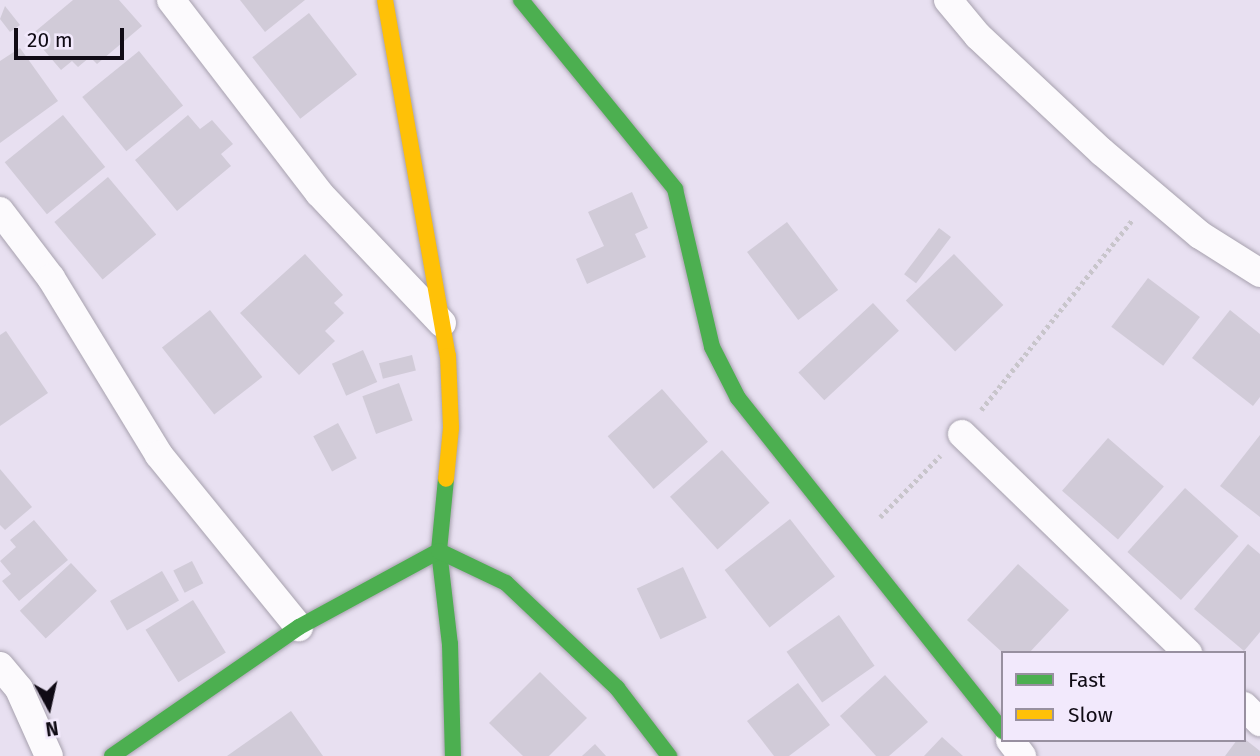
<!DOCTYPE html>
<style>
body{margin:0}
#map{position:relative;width:1260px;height:756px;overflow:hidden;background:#e8e0f1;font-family:"Fira Sans",sans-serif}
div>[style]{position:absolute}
.building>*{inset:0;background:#d1cbd8;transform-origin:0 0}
.path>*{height:4.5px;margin-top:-2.25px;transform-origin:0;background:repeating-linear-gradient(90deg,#c8c5cb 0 3.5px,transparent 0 7px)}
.roads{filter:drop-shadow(0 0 2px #a7a1ae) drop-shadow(0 0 2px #a7a1ae)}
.street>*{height:28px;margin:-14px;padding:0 14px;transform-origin:14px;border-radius:14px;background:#fcfafd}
.fast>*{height:16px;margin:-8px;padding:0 8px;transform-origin:8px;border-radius:8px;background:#4caf50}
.slow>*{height:16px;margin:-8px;padding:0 8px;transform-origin:8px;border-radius:8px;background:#ffc107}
span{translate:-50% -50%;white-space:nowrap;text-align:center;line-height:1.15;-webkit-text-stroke:5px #f2e9fc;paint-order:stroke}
.legend{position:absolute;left:1001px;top:651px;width:245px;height:91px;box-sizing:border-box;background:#f2e9fc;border:2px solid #9890a0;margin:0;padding:9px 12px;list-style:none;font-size:21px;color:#100b15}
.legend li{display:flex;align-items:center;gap:14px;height:35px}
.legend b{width:35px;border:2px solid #9890a0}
.north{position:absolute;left:14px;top:672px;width:70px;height:70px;-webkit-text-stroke:5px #f2e9fc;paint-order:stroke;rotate:172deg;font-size:19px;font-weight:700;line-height:28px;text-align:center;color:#100b15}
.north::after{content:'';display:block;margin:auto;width:24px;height:32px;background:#100b15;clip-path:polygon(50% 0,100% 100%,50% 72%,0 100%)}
.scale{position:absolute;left:14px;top:28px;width:110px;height:32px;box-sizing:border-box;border:4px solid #100b15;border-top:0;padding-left:9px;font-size:21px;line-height:24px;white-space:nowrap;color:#100b15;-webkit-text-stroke:5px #f2e9fc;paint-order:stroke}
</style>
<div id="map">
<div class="building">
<i style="clip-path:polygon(73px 0,119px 0,142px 26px,97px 64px,90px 57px,78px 67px,72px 61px,61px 70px,31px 35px)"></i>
<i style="clip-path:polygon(240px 0,305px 0,265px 32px)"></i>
<i style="clip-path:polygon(5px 6px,20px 25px,10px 32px,0 19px)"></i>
<i style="left:309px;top:13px;width:78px;height:72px;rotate:52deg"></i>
<i style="clip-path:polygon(20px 48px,58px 101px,0 143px,0 61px)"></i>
<i style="left:139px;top:51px;width:70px;height:73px;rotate:51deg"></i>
<i style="left:63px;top:115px;width:67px;height:75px;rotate:51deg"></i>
<i style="clip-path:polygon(188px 115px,200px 129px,212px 120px,233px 144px,221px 154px,231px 166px,177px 211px,135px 160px)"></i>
<i style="left:108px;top:177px;width:75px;height:70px;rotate:50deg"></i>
<i style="clip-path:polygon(632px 192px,648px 228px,635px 234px,646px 257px,587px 284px,576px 259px,604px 246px,588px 212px)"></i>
<i style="left:787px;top:222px;width:85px;height:50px;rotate:53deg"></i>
<i style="left:939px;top:228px;width:15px;height:58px;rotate:37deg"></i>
<i style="clip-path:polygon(305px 254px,343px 295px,334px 303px,344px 313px,325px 331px,335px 341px,299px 375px,240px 313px)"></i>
<i style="left:954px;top:254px;width:71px;height:67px;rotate:46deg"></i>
<i style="left:1148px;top:278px;width:65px;height:61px;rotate:37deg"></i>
<i style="left:873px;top:303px;width:38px;height:102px;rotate:47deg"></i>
<i style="left:210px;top:310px;width:85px;height:61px;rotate:52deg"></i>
<i style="clip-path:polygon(1230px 310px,1260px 334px,1260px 397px,1253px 406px,1192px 358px)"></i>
<i style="clip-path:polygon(6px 331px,48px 393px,0 426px,0 335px)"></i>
<i style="left:363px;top:350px;width:35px;height:34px;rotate:66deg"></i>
<i style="left:412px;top:355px;width:16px;height:34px;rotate:76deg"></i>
<i style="left:399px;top:383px;width:40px;height:39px;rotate:70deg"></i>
<i style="left:662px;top:389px;width:70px;height:72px;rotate:49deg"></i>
<i style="left:338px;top:423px;width:40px;height:28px;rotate:62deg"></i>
<i style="clip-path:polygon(1260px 435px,1260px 517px,1220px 486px)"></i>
<i style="left:1108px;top:438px;width:74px;height:70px;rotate:41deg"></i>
<i style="left:722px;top:450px;width:71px;height:70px;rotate:48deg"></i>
<i style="clip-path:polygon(0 469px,32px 507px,5px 530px,0 525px)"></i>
<i style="left:1185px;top:488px;width:72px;height:86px;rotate:42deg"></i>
<i style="left:790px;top:519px;width:73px;height:83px;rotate:52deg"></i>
<i style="clip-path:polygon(34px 520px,68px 560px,19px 601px,2px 581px,11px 574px,0 561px,16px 547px,10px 540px)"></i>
<i style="clip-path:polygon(1248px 544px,1260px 554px,1260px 632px,1244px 651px,1194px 609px)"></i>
<i style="left:192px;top:561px;width:25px;height:21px;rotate:63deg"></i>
<i style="left:71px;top:563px;width:38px;height:70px;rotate:47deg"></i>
<i style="clip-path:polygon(1018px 564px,1069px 610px,1029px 653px,1003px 653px,967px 620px)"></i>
<i style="left:683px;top:567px;width:56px;height:51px;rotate:65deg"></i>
<i style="left:162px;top:571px;width:34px;height:60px;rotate:60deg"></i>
<i style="left:193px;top:600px;width:62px;height:56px;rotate:58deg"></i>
<i style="left:839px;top:615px;width:62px;height:64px;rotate:55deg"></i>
<i style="clip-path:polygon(540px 672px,587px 718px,549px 756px,523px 756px,489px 723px)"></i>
<i style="clip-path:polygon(885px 675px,928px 722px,889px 756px,876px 756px,840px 716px)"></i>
<i style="clip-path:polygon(798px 683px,830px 725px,789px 756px,774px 756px,747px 721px)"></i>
<i style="clip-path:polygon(291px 711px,323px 756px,227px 756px)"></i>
<i style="clip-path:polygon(942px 737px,963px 756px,924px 756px)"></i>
<i style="clip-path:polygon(1237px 740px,1246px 740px,1260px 751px,1260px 756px,1225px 756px)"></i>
<i style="clip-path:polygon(595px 744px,606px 756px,582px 756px)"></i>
</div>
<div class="path">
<i style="left:981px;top:410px;width:243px;rotate:-51.5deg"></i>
<i style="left:880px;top:517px;width:86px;rotate:-45.5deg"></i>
</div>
<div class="roads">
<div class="street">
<i style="left:171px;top:0;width:243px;rotate:52.5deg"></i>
<i style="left:319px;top:193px;width:179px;rotate:46.6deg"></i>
<i style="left:948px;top:0;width:47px;rotate:50.2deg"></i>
<i style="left:978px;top:36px;width:170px;rotate:43.1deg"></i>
<i style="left:1102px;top:152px;width:128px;rotate:40.3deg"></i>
<i style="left:1200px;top:235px;width:71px;rotate:32.3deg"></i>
<i style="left:0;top:211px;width:84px;rotate:52.7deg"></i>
<i style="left:51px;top:278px;width:207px;rotate:58.6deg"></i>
<i style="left:159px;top:455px;width:222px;rotate:50.9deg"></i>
<i style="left:962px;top:434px;width:315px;rotate:44.1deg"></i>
<i style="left:0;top:666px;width:30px;rotate:50deg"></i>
<i style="left:19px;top:689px;width:73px;rotate:65.9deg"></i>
<i style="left:1244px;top:706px;width:23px;rotate:45deg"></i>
<i style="left:1010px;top:740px;width:20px;rotate:53deg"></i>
</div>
<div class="fast">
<i style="left:521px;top:0;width:244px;rotate:50.8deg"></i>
<i style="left:675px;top:189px;width:162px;rotate:76.8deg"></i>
<i style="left:712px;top:347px;width:57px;rotate:63deg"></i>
<i style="left:738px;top:398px;width:426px;rotate:51.5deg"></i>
<i style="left:446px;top:479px;width:72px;rotate:95.6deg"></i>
<i style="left:439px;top:551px;width:94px;rotate:83.3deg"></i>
<i style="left:450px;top:644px;width:112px;rotate:88.5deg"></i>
<i style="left:112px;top:756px;width:227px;rotate:-34.6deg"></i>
<i style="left:299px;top:627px;width:159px;rotate:-28.5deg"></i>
<i style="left:439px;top:551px;width:74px;rotate:25.5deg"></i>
<i style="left:506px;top:583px;width:153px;rotate:43.4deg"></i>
<i style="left:617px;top:688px;width:86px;rotate:52.6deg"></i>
</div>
<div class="slow">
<i style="left:385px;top:0;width:362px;rotate:80deg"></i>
<i style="left:448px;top:356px;width:72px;rotate:87.6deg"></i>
<i style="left:451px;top:428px;width:51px;rotate:95.6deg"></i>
</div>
</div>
<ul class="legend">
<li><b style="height:9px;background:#4caf50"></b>Fast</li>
<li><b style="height:9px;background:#ffc107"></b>Slow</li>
</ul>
<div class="north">N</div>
<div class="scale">20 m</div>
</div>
